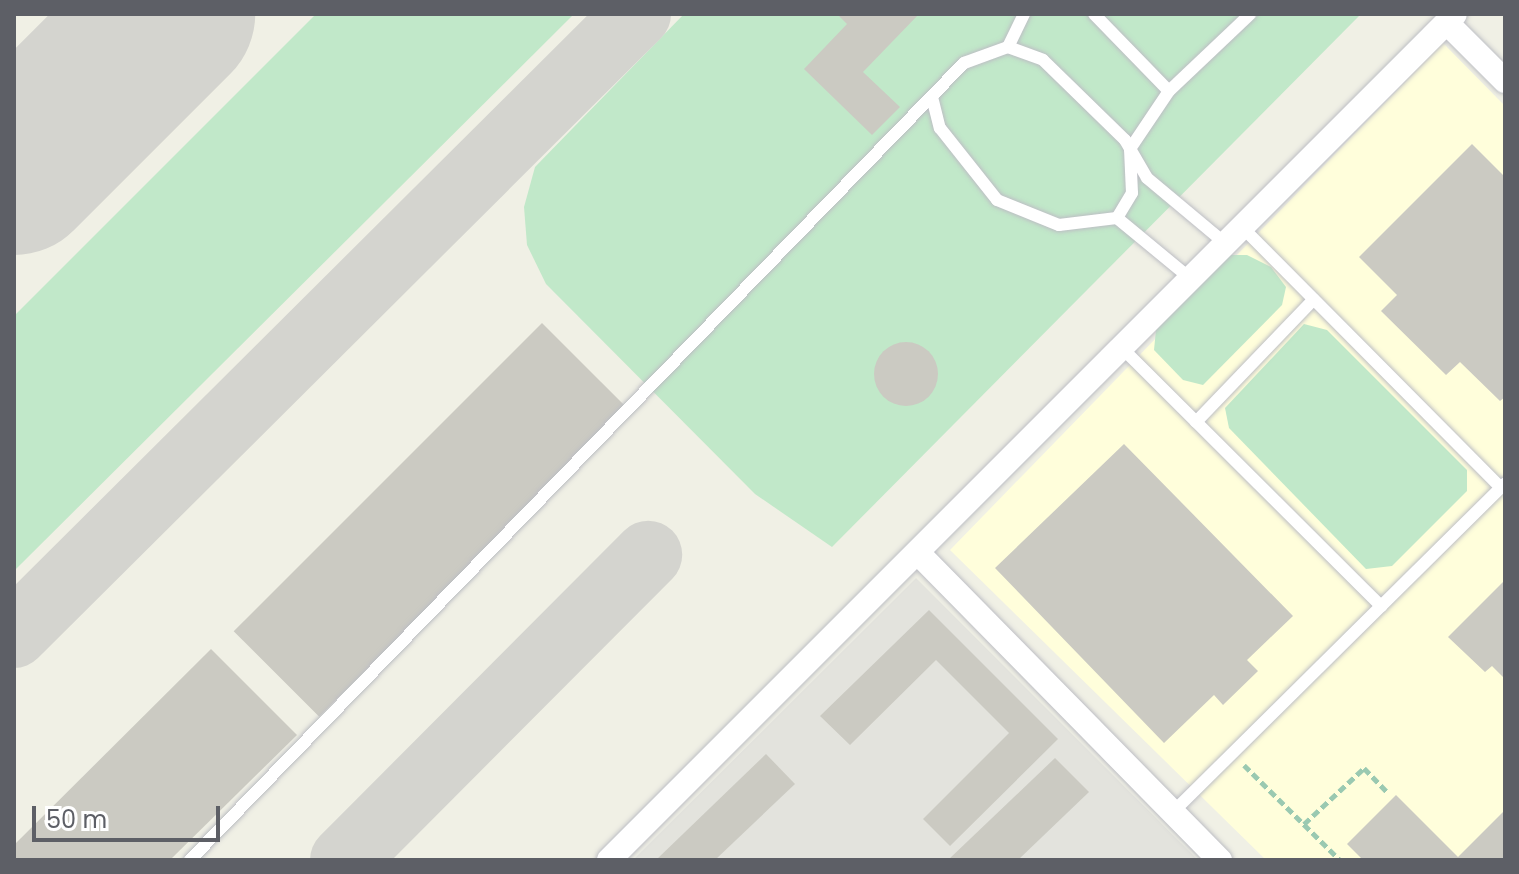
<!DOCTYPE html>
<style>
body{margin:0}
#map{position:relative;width:1519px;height:874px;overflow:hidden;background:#f0f0e5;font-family:Poppins,sans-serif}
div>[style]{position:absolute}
.commercial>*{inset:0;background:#fffedb}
.industrial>*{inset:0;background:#e3e3dd}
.green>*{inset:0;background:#c1e8c9}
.taxiway>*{height:68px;margin:-34px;padding:0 34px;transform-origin:34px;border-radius:34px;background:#d4d4cf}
.runway>*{height:170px;margin:-85px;padding:0 85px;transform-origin:85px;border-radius:85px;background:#d4d4cf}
.building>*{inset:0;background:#cbcac2;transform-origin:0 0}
.round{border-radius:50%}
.path>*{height:5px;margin-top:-2.5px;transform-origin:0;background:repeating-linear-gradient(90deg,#9ac9b1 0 8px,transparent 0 12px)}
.roads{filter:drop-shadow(0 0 2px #bdbec4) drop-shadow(0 0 2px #bdbec4)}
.service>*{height:12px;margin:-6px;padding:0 6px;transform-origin:6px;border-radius:6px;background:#fff}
.minor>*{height:24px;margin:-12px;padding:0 12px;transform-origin:12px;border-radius:12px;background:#fff}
span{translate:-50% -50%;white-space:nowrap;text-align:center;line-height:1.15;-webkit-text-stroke:6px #fff;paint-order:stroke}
.frame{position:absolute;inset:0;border:16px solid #5d5f66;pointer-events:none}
.scale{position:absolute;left:32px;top:806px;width:188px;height:36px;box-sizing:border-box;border:4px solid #5d5f66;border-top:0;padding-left:10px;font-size:24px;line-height:28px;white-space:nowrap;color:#5d5f66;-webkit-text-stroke:6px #fff;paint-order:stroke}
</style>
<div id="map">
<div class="commercial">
<i style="clip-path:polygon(1443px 43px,1505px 106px,1505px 860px,1266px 860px,950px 550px)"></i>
</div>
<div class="industrial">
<i style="clip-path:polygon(916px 578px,1198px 860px,633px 860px)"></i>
</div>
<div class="green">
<i style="clip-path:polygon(316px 14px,574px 14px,14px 571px,14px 316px)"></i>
<i style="clip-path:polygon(684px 14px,1361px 14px,832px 547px,755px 494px,546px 284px,527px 245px,524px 207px,535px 167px)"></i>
<i style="clip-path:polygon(1226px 255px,1247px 255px,1271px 267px,1286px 287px,1282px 305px,1203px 385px,1183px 380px,1154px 350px,1156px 330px)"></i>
<i style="clip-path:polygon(1304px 324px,1327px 330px,1467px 470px,1467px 491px,1392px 566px,1366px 569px,1229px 428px,1225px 408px)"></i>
</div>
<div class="taxiway">
<i style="left:14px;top:634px;width:879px;rotate:-44.86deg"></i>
<i style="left:344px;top:860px;width:431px;rotate:-45.1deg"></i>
</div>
<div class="runway">
<i style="left:14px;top:170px;width:221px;rotate:-45deg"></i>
</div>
<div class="building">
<i style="clip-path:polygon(837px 14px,919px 14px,863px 72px,900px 107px,872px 135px,804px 69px,847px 24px)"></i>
<i style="clip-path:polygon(1472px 144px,1505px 177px,1505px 397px,1500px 401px,1460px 362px,1446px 375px,1381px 311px,1397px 295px,1359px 257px)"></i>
<i style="left:542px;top:323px;width:121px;height:436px;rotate:45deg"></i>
<i class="round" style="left:874px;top:342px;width:64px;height:64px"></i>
<i style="clip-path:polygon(1124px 444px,1293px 616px,1247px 660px,1258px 671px,1223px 705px,1214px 695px,1164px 743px,995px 568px)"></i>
<i style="clip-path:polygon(1505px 580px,1505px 679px,1492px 666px,1485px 672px,1448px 637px)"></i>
<i style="clip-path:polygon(929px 610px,1058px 739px,950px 846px,923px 819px,1009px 733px,936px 660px,850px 745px,820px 716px)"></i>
<i style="clip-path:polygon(211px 649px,297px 735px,170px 860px,14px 860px,14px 845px)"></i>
<i style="clip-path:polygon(766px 754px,795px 784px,715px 860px,656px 860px)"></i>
<i style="clip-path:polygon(1055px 758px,1089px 792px,1018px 860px,948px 860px)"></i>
<i style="clip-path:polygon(1396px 795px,1458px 857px,1505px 810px,1505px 860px,1363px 860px,1347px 844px)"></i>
</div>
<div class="path">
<i style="left:1244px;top:765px;width:135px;rotate:44.7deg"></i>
<i style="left:1304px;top:824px;width:82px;rotate:-43deg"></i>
<i style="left:1364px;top:768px;width:32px;rotate:46deg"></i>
</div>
<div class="roads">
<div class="service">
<i style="left:1094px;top:14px;width:107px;rotate:45.8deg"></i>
<i style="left:1008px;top:47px;width:37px;rotate:-64deg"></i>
<i style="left:932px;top:97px;width:32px;rotate:76deg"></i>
<i style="left:940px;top:128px;width:92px;rotate:51.6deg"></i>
<i style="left:997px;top:200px;width:67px;rotate:22deg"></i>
<i style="left:1059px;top:225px;width:58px;rotate:-6.9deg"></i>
<i style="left:1117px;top:218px;width:96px;rotate:39.5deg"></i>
<i style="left:1117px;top:218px;width:29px;rotate:-59deg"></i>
<i style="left:1132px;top:193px;width:44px;rotate:-92.6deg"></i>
<i style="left:1130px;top:149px;width:70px;rotate:-56.1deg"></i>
<i style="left:1169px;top:91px;width:112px;rotate:-43.5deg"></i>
<i style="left:1242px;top:227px;width:366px;rotate:45.2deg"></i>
<i style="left:1122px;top:348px;width:366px;rotate:44.9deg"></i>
<i style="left:1196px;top:422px;width:170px;rotate:-46.2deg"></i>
<i style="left:1173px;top:812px;width:467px;rotate:-44.7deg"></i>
<i style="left:190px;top:860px;width:1111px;rotate:-45.84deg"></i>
<i style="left:964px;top:63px;width:47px;rotate:-20deg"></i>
<i style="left:1008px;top:47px;width:37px;rotate:20deg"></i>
<i style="left:1043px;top:60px;width:115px;rotate:44.3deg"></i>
<i style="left:1125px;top:140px;width:44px;rotate:59.9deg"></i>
<i style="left:1147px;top:178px;width:103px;rotate:39.9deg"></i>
</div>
<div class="minor">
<i style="left:1447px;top:23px;width:82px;rotate:45deg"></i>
<i style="left:918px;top:553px;width:431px;rotate:45.5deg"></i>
<i style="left:609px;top:860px;width:1196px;rotate:-45deg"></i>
</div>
</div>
<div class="frame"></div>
<div class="scale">50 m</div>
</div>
